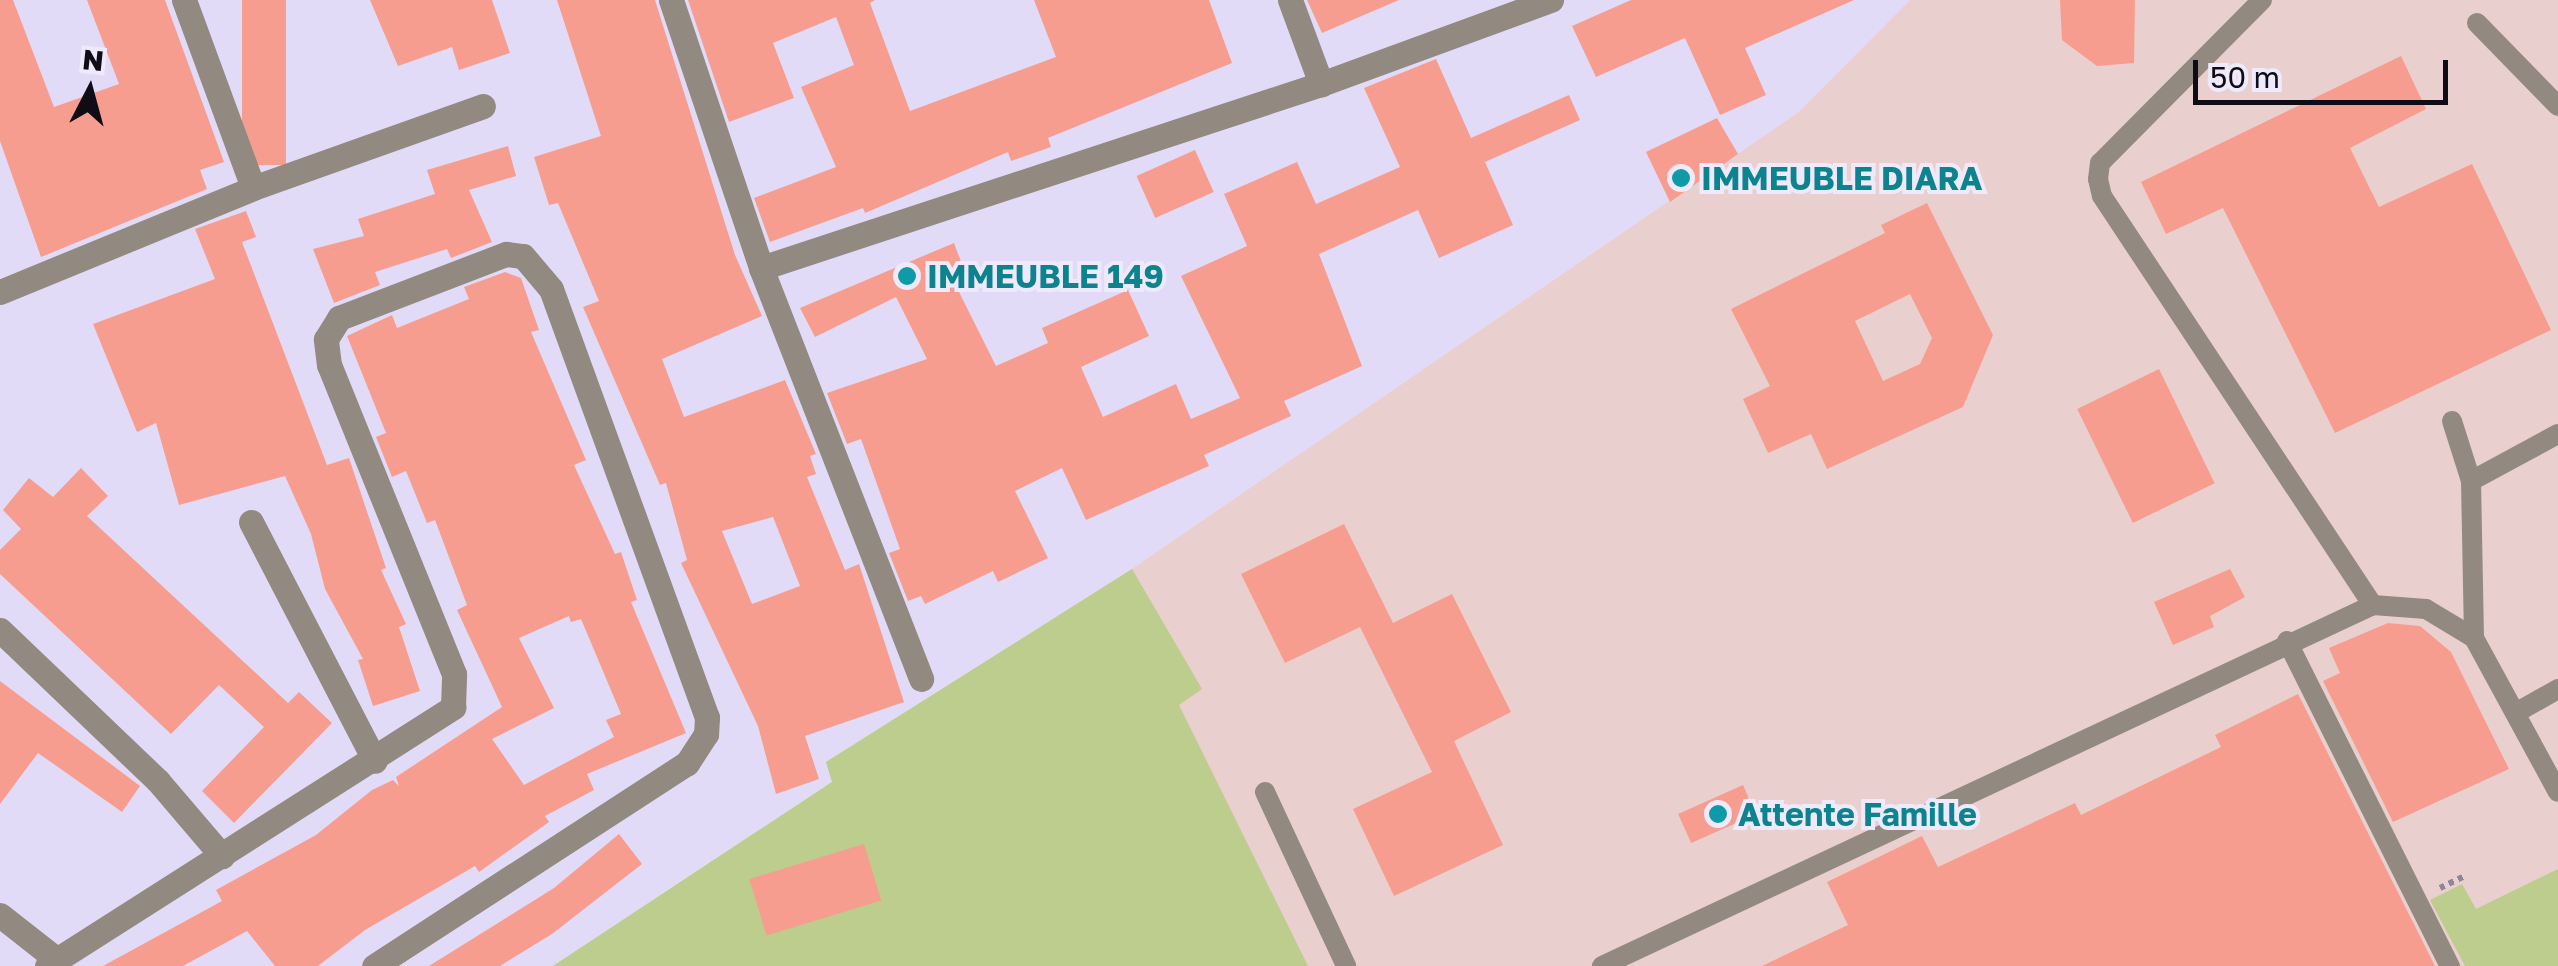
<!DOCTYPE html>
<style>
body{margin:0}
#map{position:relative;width:2558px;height:966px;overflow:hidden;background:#e2dbf7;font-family:"Golos Text",sans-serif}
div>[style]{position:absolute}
.medical>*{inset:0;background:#e9cfcd}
.green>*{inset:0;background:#bccd8d}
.building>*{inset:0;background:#f79d8f;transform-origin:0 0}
.path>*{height:6px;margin-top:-3px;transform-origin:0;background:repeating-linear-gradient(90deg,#8c879b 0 5px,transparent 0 10px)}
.lane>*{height:20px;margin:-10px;padding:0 10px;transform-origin:10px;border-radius:10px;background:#928a80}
.street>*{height:25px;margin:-12.5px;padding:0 12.5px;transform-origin:12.5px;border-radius:12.5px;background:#928a80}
.dots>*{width:28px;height:28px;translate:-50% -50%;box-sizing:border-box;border:5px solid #eeeafb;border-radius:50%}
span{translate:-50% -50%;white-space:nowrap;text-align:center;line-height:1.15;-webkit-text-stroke:8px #eeeafb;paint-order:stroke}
.culture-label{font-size:32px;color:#0d838f;font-weight:700}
.left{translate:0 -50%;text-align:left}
.north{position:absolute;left:40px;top:40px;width:100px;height:100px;-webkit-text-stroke:8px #eeeafb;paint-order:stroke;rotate:6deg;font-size:28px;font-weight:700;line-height:40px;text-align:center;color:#0f0c15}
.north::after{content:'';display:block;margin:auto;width:35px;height:45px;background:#0f0c15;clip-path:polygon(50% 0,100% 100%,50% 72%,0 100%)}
.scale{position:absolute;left:2193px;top:60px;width:255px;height:45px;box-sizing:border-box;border:5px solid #0f0c15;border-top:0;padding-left:12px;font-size:30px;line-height:35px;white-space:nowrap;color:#0f0c15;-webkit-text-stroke:8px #eeeafb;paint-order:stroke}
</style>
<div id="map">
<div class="medical">
<i style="clip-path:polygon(1910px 0,2558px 0,2558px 966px,553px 966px,832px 782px,826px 762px,1132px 569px,1799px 112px)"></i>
</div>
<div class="green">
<i style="clip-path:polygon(1132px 569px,1202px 689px,1179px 705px,1308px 966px,553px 966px,832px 782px,826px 762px)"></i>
<i style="clip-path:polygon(2558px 869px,2558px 966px,2465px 966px,2430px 900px,2462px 884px,2476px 909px)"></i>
</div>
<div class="building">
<i style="clip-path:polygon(0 0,13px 0,54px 107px,119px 84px,87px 0,165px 0,224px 162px,200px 170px,207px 189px,41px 257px,0 141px)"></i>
<i style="left:242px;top:0;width:44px;height:165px"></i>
<i style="clip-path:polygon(370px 0,492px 0,510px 53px,459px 70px,452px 47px,398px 66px)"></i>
<i style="clip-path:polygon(evenodd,557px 0,655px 0,735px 255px,762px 316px,662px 359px,684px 417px,785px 380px,816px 454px,810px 456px,816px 474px,807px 477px,845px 570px,859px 564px,904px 702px,805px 736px,819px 779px,776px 794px,758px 726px,681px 563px,687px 560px,666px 483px,660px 485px,583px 307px,599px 301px,558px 203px,549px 205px,534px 157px,601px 136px,557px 0,773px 517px,800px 586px,752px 604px,722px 531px,773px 517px)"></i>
<i style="clip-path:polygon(688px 0,875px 0,870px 3px,910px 111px,1056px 57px,1034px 0,1209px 0,1232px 63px,1048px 138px,1051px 147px,1011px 161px,1008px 152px,865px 213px,863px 208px,770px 242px,754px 198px,836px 167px,801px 87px,854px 65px,836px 17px,773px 43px,794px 98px,729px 122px)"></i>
<i style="clip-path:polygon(1307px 0,1399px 0,1322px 33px)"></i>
<i style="clip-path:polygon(1631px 0,1854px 0,1745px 48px,1766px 95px,1720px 115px,1685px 38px,1596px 77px,1572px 26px)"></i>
<i style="clip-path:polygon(2060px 0,2135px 0,2134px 63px,2097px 66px,2062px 40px)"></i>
<i style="clip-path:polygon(2401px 56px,2426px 109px,2350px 148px,2379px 207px,2472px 164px,2551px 330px,2335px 433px,2223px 208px,2166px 234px,2141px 182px)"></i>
<i style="clip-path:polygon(1436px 59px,1471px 138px,1569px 95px,1580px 120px,1485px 162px,1513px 225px,1439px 258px,1418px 210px,1319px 254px,1362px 366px,1284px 401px,1291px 416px,1204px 455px,1209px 466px,1086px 520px,1062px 468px,1015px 491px,1048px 558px,998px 582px,993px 571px,925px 604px,921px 596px,908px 601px,889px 553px,900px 549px,861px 439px,847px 444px,827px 393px,927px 359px,896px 297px,815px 337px,800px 308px,954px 243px,970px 286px,958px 290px,996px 366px,1048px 343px,1042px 328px,1128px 290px,1149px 336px,1081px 367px,1103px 417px,1176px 384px,1191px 419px,1240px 398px,1181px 276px,1247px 246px,1224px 194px,1297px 162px,1316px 204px,1400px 167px,1364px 88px)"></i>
<i style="clip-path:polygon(1717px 118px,1738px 154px,1670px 202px,1646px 152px)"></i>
<i style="clip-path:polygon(508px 146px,516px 176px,469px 190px,492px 242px,451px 258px,447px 249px,375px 272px,380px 285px,334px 303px,313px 249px,364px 236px,358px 219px,435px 194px,427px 170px)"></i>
<i style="left:1195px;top:150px;width:46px;height:64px;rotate:66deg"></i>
<i style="clip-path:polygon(evenodd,1927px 203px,1993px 335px,1963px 407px,1827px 469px,1811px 434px,1768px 453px,1743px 399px,1770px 386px,1731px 309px,1885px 233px,1881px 225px,1927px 203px,1910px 294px,1932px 338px,1920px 364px,1883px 381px,1855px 321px,1910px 294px)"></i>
<i style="clip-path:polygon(246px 211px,256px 237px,242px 242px,327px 465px,349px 458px,386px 568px,381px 570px,406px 624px,399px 627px,420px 691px,373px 706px,358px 660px,363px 659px,325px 589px,311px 534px,285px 476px,179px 505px,156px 423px,137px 432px,93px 324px,215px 279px,195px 229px)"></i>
<i style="clip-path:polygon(evenodd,505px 272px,521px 278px,539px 330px,531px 332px,586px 460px,574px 465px,615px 554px,621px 552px,637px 600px,631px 602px,686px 733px,587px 774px,594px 790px,545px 816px,549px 822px,479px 872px,475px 866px,365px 930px,318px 966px,275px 966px,247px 931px,183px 966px,103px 966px,222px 901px,216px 890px,316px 835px,372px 790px,393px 780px,399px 786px,396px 777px,502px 707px,457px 610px,467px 605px,435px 520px,427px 523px,406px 471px,392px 477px,376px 437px,386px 433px,347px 336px,392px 315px,397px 328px,469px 299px,464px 287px,505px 272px,569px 616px,571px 622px,581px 619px,621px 714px,606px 720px,614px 737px,524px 785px,492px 739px,554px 708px,519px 638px,569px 616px)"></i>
<i style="left:2159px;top:369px;width:127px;height:91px;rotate:64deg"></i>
<i style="clip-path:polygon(81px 468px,108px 496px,87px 516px,288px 703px,299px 692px,332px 723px,234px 823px,202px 791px,264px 727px,219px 685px,171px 734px,0 574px,0 550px,21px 529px,3px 510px,29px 478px,53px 497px)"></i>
<i style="clip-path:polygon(1344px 524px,1393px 623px,1452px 594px,1511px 712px,1454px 741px,1503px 845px,1394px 896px,1353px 809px,1432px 772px,1360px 627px,1285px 663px,1241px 574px)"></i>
<i style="clip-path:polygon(2230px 569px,2245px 597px,2210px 616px,2214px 627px,2173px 645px,2154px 602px)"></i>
<i style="clip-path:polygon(2388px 623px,2420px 626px,2451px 652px,2509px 769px,2393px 822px,2323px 681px,2340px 673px,2329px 648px)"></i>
<i style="clip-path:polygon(0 681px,140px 786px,122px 812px,38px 753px,0 804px)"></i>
<i style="clip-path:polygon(2298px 694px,2435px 966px,1762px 966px,1848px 925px,1827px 882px,1922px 836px,1938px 867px,2075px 803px,2081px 815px,2221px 747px,2215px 735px)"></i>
<i style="left:1743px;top:785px;width:32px;height:71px;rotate:66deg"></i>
<i style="clip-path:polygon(619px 834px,642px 864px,552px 934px,500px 966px,429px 966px,554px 888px)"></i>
<i style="left:864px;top:844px;width:59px;height:120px;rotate:73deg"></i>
</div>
<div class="path">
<i style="left:2440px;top:888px;width:28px;rotate:-26deg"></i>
</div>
<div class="lane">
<i style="left:2262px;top:0;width:230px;rotate:134.8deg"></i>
<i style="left:2100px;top:163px;width:16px;rotate:97deg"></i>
<i style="left:2098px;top:179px;width:17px;rotate:77deg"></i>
<i style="left:2102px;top:196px;width:491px;rotate:56.5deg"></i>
<i style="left:2477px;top:23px;width:116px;rotate:45.7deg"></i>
<i style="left:2452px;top:421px;width:63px;rotate:72.4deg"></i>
<i style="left:2471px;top:481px;width:157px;rotate:88.9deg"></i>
<i style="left:2471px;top:481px;width:99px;rotate:-28.4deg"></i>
<i style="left:2287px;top:641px;width:364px;rotate:63.4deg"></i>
<i style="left:2519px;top:711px;width:45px;rotate:-29.4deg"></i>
<i style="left:1265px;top:792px;width:192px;rotate:65deg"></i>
<i style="left:1602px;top:966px;width:851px;rotate:-25.09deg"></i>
<i style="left:2373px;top:605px;width:53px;rotate:4.3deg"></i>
<i style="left:2426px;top:609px;width:56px;rotate:31.1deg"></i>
<i style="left:2474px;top:638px;width:175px;rotate:61.4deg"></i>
</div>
<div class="street">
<i style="left:184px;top:0;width:200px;rotate:69.8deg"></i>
<i style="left:671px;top:0;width:283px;rotate:71.4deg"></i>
<i style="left:761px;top:268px;width:441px;rotate:68.7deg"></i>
<i style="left:1290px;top:0;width:90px;rotate:69.7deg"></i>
<i style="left:761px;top:268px;width:589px;rotate:-18.19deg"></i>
<i style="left:1321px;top:84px;width:245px;rotate:-20.1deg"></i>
<i style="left:0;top:292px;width:274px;rotate:-22.3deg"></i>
<i style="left:253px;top:188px;width:244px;rotate:-19.6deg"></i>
<i style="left:251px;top:522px;width:269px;rotate:62.6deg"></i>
<i style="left:0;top:630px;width:219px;rotate:43.7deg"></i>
<i style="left:158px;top:781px;width:99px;rotate:49.5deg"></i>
<i style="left:0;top:915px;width:71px;rotate:38.2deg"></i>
<i style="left:47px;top:966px;width:482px;rotate:-32.5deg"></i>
<i style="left:453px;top:707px;width:33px;rotate:-88deg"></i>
<i style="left:454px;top:674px;width:333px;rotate:-112deg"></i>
<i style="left:329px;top:365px;width:26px;rotate:-97deg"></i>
<i style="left:326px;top:339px;width:25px;rotate:-58deg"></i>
<i style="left:339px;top:318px;width:179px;rotate:-21deg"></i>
<i style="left:506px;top:254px;width:17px;rotate:7deg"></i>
<i style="left:523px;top:256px;width:43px;rotate:49.7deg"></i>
<i style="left:551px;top:289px;width:456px;rotate:70deg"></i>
<i style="left:707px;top:717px;width:17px;rotate:93deg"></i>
<i style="left:706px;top:734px;width:35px;rotate:123deg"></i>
<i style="left:687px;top:763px;width:373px;rotate:147deg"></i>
</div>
<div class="dots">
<i style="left:1681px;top:178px;background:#0f9aa8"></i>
<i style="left:907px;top:276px;background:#0f9aa8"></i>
<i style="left:1718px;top:814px;background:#0f9aa8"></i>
</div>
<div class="culture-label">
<span class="left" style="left:1701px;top:178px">IMMEUBLE DIARA</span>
<span class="left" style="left:927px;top:276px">IMMEUBLE 149</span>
<span class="left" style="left:1738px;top:814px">Attente Famille</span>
</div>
<div class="north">N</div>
<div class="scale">50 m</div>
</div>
